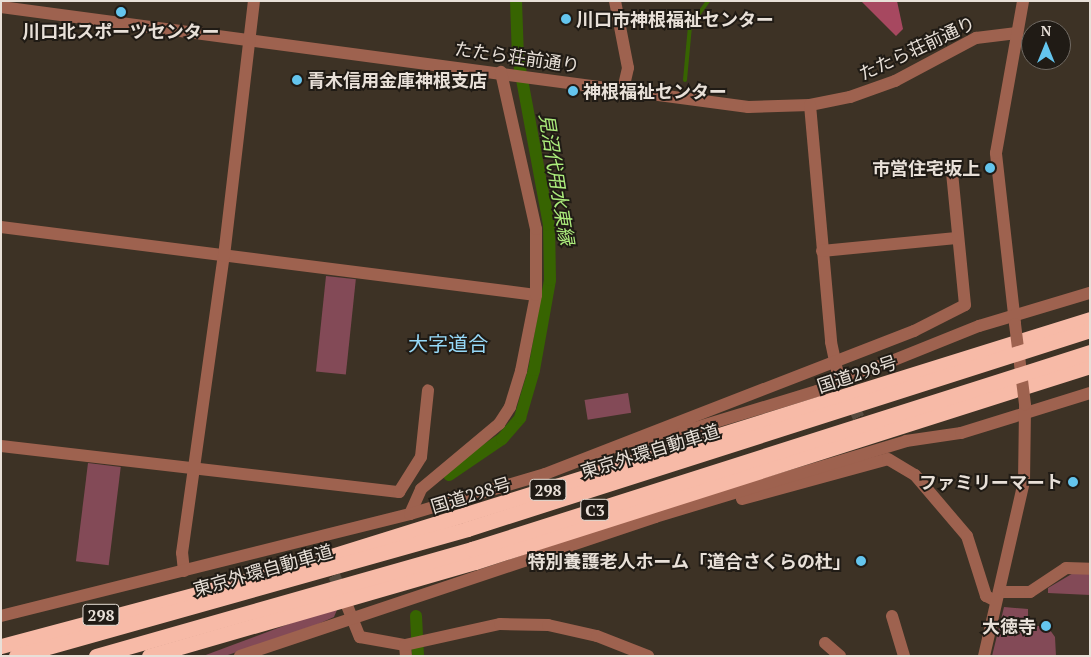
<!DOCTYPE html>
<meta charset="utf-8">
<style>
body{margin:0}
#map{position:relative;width:1091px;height:657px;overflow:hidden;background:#3d3225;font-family:"PT Serif","Noto Sans JP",serif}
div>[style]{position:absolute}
.green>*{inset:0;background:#834a57;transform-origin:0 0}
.forest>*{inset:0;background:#a74860}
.stream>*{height:4px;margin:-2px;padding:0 2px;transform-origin:2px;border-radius:2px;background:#376401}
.canal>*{height:12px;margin:-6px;padding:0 6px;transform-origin:6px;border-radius:6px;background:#376401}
.minor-tunnel>*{height:12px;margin-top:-6px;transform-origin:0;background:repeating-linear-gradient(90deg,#574c40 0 12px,transparent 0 18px)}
.minor>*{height:12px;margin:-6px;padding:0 6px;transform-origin:6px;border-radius:6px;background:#9e624f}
.highway>*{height:15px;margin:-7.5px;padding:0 7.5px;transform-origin:7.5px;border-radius:7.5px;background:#f7baa7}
.minor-bridge>*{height:12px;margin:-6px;padding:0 6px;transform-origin:6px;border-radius:6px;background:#9e624f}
.highway-bridge>*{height:15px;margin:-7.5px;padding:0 7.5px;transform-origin:7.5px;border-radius:7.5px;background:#f7baa7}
.dots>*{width:14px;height:14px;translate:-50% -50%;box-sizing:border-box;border:2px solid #201b15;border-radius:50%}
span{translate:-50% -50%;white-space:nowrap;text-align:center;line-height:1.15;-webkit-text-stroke:4px #201b15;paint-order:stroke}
.shield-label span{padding:1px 4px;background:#201b15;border:1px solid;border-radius:4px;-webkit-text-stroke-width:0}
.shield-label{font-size:16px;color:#e8e0d8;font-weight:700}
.poi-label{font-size:18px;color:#e8e0d8;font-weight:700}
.left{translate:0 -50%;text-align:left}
.right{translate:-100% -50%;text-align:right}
.street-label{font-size:18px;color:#e8e0d8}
.water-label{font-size:19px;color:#abeb7b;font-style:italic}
.quarter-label{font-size:20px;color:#96d9f8}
.frame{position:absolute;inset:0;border:2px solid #e8e0d8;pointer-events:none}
.north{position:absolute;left:1021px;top:20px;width:50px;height:50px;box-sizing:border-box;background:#201b15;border:1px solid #706a63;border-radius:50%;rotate:0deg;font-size:14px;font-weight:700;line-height:20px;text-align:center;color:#e8e0d8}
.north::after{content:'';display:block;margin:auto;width:18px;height:22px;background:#64c5ee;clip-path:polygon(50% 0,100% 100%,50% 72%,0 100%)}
</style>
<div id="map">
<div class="green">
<i style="left:326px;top:276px;width:30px;height:96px;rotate:6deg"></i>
<i style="left:628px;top:393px;width:20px;height:44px;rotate:81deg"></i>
<i style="left:88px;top:463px;width:33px;height:99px;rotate:7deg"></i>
<i style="clip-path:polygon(1075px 572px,1090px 573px,1090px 595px,1048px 593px,1048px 588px)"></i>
<i style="clip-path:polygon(339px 605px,334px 617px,316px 625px,225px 656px,203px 656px)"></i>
<i style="clip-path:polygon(1004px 607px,1028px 609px,1028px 626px,1047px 626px,1055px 637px,1056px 656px,992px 656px)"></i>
</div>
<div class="forest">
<i style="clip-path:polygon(861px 1px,897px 1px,903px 29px,896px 36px)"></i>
</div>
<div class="stream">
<i style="left:685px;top:80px;width:54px;rotate:-84.7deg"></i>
<i style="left:690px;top:26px;width:31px;rotate:-54deg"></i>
</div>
<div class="canal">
<i style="left:449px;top:475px;width:64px;rotate:-34.2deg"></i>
<i style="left:502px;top:439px;width:28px;rotate:-49deg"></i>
<i style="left:520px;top:418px;width:50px;rotate:-73.7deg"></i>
<i style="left:534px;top:370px;width:91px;rotate:-79.9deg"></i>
<i style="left:550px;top:280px;width:55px;rotate:-91deg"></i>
<i style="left:549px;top:225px;width:170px;rotate:-100.5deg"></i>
<i style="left:518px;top:58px;width:57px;rotate:-92deg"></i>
<i style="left:416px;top:616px;width:40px;rotate:87.1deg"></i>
</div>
<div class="minor-tunnel">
<i style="left:838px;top:374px;width:65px;rotate:64.6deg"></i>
<i style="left:327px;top:559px;width:40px;rotate:66.6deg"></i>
</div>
<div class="minor">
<i style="left:615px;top:1px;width:68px;rotate:79deg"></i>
<i style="left:628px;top:68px;width:23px;rotate:103deg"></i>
<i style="left:1px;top:7px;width:754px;rotate:7.62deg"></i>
<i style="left:748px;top:107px;width:62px;rotate:-1.8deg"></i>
<i style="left:810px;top:105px;width:41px;rotate:-11.3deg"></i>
<i style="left:850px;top:97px;width:48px;rotate:-19.6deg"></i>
<i style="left:895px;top:81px;width:92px;rotate:-28deg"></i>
<i style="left:976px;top:38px;width:39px;rotate:-7deg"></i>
<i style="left:810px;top:105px;width:238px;rotate:84.9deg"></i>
<i style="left:831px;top:342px;width:33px;rotate:78deg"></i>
<i style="left:1px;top:227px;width:539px;rotate:7.24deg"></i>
<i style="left:822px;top:251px;width:135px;rotate:-5.5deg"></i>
<i style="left:1015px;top:323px;width:171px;rotate:-96.4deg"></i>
<i style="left:996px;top:153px;width:154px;rotate:-79.9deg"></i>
<i style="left:1px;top:446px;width:401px;rotate:6.6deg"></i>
<i style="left:399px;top:492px;width:41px;rotate:-57.8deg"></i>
<i style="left:421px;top:457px;width:67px;rotate:-84deg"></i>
<i style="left:636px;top:446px;width:189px;rotate:-16.9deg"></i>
<i style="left:817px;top:391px;width:175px;rotate:-21.9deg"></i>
<i style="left:979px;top:326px;width:116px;rotate:-16.6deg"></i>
<i style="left:742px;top:499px;width:151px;rotate:-15.3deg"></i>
<i style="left:888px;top:459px;width:31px;rotate:31deg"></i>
<i style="left:915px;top:475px;width:80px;rotate:49.6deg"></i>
<i style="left:967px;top:536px;width:63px;rotate:72.4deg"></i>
<i style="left:986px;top:596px;width:11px;rotate:27deg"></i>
<i style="left:410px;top:514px;width:27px;rotate:-66deg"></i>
<i style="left:421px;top:489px;width:102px;rotate:-39.8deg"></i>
<i style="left:499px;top:424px;width:20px;rotate:-57deg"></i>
<i style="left:510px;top:407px;width:38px;rotate:-73deg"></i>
<i style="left:521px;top:371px;width:77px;rotate:-78.8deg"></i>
<i style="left:536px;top:295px;width:66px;rotate:-90deg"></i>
<i style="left:536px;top:229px;width:161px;rotate:-102.6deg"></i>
<i style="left:184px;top:571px;width:18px;rotate:-96deg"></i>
<i style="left:182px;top:553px;width:300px;rotate:-82deg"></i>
<i style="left:224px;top:256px;width:257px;rotate:-83.3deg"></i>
<i style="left:999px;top:592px;width:31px"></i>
<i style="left:1030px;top:592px;width:43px;rotate:-33.7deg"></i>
<i style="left:1066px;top:568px;width:24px;rotate:2deg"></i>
<i style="left:346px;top:603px;width:37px;rotate:68deg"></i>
<i style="left:360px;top:637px;width:46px;rotate:10.1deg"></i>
<i style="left:405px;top:645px;width:11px;rotate:85deg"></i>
<i style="left:1px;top:616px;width:422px;rotate:-14deg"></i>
<i style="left:410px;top:514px;width:141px;rotate:-16.5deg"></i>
<i style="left:545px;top:474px;width:396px;rotate:-21.2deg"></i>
<i style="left:914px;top:331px;width:57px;rotate:-27deg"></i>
<i style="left:965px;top:305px;width:133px;rotate:-95.6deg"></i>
<i style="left:892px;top:616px;width:42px;rotate:73.3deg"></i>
<i style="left:825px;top:643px;width:20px;rotate:41deg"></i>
<i style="left:405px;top:645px;width:97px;rotate:-12.5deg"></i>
<i style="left:500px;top:624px;width:48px;rotate:1.2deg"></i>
<i style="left:548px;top:625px;width:50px;rotate:12.7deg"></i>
<i style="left:597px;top:636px;width:55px;rotate:21.4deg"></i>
<i style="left:240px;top:656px;width:438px;rotate:-18.5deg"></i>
<i style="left:655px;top:517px;width:262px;rotate:-16.8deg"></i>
<i style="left:906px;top:441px;width:56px;rotate:-8.3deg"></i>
<i style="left:961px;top:433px;width:135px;rotate:-17.2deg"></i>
<i style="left:984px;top:656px;width:180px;rotate:-77.1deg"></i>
<i style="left:1024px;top:481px;width:75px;rotate:-89.2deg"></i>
</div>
<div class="highway">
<i style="left:1px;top:646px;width:299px;rotate:-14.9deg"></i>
<i style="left:290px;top:569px;width:838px;rotate:-17.35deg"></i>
<i style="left:149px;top:656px;width:339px;rotate:-16.1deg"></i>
<i style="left:475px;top:562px;width:645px;rotate:-17.68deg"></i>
</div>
<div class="minor-bridge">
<i style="left:1015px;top:324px;width:81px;rotate:82.9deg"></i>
</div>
<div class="highway-bridge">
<i style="left:16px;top:656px;width:469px;rotate:-15.7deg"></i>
<i style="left:467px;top:529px;width:654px;rotate:-17.71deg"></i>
<i style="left:96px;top:656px;width:391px;rotate:-15.9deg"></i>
<i style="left:472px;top:549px;width:649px;rotate:-17.68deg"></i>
</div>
<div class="dots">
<i style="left:121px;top:12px;background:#64c5ee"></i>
<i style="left:566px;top:19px;background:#64c5ee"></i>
<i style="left:297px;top:80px;background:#64c5ee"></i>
<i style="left:573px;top:91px;background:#64c5ee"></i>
<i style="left:990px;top:168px;background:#64c5ee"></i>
<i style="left:1073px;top:482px;background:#64c5ee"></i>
<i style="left:861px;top:561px;background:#64c5ee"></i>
<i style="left:1046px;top:626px;background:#64c5ee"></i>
</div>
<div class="shield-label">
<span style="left:548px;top:490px">298</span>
<span style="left:595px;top:510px">C3</span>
<span style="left:101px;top:615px">298</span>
</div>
<div class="poi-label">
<span class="left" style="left:576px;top:19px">川口市神根福祉センター</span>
<span style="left:121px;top:31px">川口北スポーツセンター</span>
<span class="left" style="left:307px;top:80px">青木信用金庫神根支店</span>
<span class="left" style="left:583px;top:91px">神根福祉センター</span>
<span class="right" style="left:980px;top:168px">市営住宅坂上</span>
<span class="right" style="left:1063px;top:482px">ファミリーマート</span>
<span class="right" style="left:851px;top:561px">特別養護老人ホーム「道合さくらの杜」</span>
<span class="right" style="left:1036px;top:626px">大徳寺</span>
</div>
<div class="street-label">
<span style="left:917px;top:48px;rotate:-25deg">たたら荘前通り</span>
<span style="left:517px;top:57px;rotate:8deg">たたら荘前通り</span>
<span style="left:857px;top:374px;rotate:-18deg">国道298号</span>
<span style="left:650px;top:451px;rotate:-17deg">東京外環自動車道</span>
<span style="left:471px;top:495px;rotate:-17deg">国道298号</span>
<span style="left:263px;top:570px;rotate:-16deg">東京外環自動車道</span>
</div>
<div class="water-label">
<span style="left:557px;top:179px;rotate:81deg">見沼代用水東縁</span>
</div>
<div class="quarter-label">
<span style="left:448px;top:343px">大字道合</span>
</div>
<div class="frame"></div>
<div class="north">N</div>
</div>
